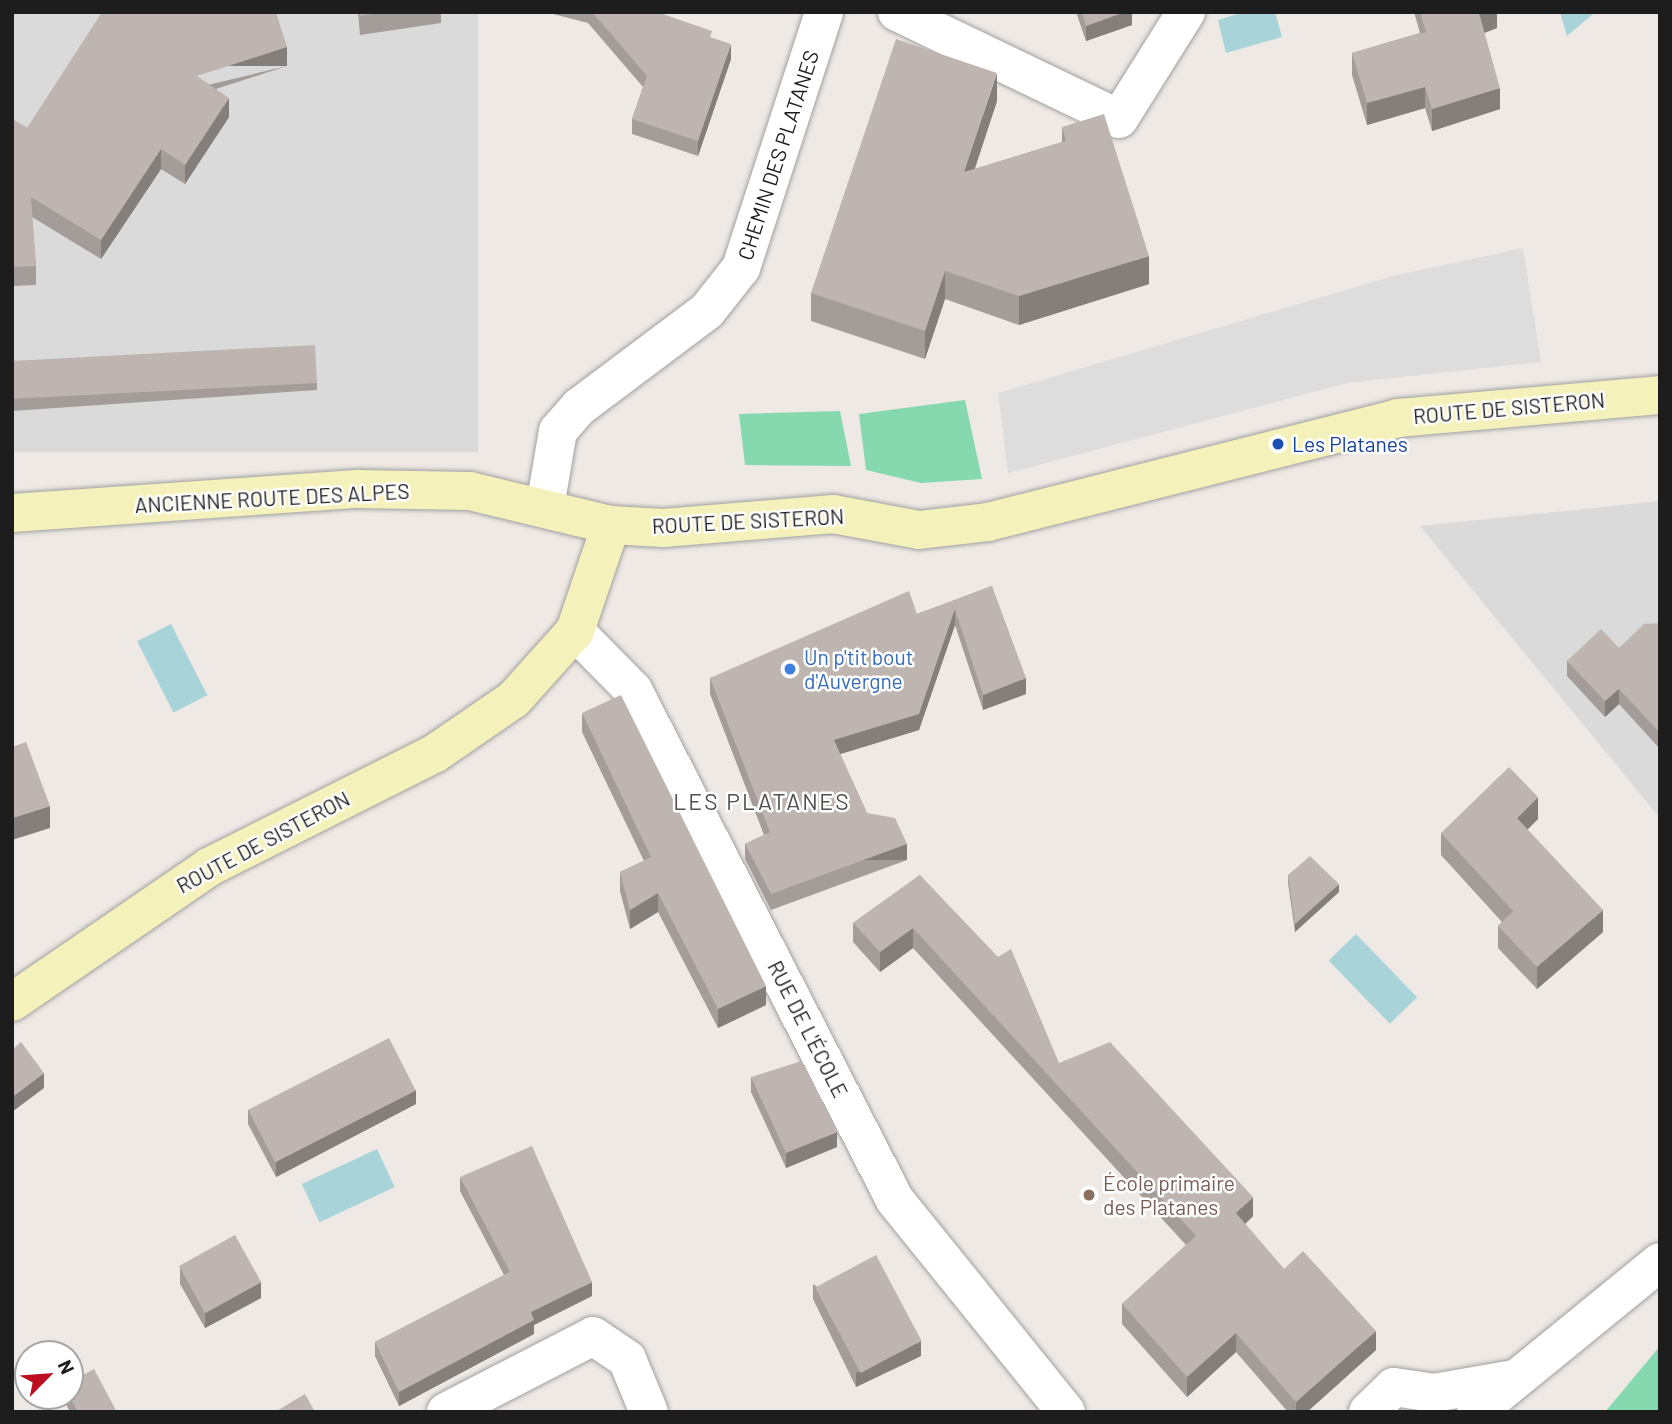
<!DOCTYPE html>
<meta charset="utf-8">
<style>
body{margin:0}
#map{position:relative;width:1672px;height:1424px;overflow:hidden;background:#eee9e4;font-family:Barlow,sans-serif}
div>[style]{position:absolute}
.residential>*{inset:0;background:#dbdada;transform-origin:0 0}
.pitch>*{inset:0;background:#86d8af}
.parking>*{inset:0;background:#ddd}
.water>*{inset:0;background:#a7d3d9;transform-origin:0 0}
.roads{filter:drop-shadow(0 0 2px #a1a1a1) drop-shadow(0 0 2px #a1a1a1)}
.minor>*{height:38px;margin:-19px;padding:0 19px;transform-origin:19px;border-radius:19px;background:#fff}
.secondary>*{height:38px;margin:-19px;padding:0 19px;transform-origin:19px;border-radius:19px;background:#f5f1ba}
.wall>*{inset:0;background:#a39c98}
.shaded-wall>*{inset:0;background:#857f7c;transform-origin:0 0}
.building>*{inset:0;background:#beb5b1;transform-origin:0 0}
.dots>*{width:19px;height:19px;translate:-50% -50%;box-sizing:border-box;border:4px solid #fff;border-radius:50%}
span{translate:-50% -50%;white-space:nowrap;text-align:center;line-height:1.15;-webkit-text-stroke:5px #fff;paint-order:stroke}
.street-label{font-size:21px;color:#1d1d1d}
.transit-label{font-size:21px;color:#164399}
.left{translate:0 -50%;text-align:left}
.shop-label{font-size:21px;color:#366cbe}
.education-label{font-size:21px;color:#785e54}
.neighbourhood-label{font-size:23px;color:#505050;letter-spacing:2px}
.frame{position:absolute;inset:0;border:14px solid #1d1d1d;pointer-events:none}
.north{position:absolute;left:14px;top:1340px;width:70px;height:70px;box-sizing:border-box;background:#fff;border:2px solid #a5a5a5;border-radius:50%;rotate:65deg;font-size:19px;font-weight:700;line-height:28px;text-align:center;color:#1d1d1d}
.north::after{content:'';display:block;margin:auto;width:24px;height:32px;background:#be0d21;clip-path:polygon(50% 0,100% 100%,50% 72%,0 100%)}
</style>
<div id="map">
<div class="residential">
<i style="left:12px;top:12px;width:466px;height:440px"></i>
<i style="clip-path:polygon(1660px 501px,1660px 818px,1420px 526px)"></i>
</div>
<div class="pitch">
<i style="clip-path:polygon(965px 400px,982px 479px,921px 483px,866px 470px,859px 414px)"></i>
<i style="clip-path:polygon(840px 411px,851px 466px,745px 465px,739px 414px)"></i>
<i style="clip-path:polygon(1660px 1346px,1660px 1412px,1605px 1412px)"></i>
</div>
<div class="parking">
<i style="clip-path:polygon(1523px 248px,1541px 362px,1347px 383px,1008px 473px,998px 393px,1393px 276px)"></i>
</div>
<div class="water">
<i style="clip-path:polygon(1244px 12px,1275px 12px,1282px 37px,1226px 53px,1218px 20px)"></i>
<i style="clip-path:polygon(1560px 12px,1595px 12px,1567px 36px)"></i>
<i style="left:171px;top:624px;width:80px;height:38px;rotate:63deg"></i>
<i style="left:1356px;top:934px;width:88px;height:38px;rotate:46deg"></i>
<i style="left:377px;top:1149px;width:42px;height:83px;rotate:65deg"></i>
</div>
<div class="roads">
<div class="minor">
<i style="left:897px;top:12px;width:246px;rotate:25.7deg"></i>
<i style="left:1119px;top:119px;width:126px;rotate:-57.9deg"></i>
<i style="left:545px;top:507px;width:77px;rotate:-80.3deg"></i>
<i style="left:558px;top:431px;width:32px;rotate:-49deg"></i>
<i style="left:579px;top:407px;width:160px;rotate:-36.9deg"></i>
<i style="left:707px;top:311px;width:55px;rotate:-51.7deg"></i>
<i style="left:741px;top:268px;width:269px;rotate:-72deg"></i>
<i style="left:575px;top:631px;width:83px;rotate:45.5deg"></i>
<i style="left:633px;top:690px;width:573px;rotate:62.81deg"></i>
<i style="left:895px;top:1200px;width:272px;rotate:51.1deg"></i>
<i style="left:446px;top:1412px;width:165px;rotate:-27.3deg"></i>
<i style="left:593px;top:1336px;width:41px;rotate:34.1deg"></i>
<i style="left:627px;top:1359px;width:57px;rotate:67.5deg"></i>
<i style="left:1368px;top:1412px;width:36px;rotate:-44deg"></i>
<i style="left:1394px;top:1387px;width:40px;rotate:8.5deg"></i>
<i style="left:1434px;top:1393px;width:80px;rotate:-10deg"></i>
<i style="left:1476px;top:1412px;width:237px;rotate:-39.2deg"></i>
</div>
<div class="secondary">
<i style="left:12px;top:513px;width:346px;rotate:-4deg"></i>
<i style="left:357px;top:489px;width:113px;rotate:1deg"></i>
<i style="left:470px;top:491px;width:145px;rotate:13.6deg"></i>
<i style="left:611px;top:525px;width:52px;rotate:3.3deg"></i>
<i style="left:663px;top:528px;width:171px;rotate:-4.7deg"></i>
<i style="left:833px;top:514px;width:87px;rotate:10.5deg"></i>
<i style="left:919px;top:530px;width:69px;rotate:-6.6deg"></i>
<i style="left:988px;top:522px;width:423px;rotate:-14.2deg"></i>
<i style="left:1398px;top:418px;width:263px;rotate:-5deg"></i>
<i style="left:12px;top:1002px;width:239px;rotate:-34.4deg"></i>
<i style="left:209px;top:867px;width:252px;rotate:-26.7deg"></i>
<i style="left:434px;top:754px;width:97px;rotate:-34.5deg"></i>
<i style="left:514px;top:699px;width:91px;rotate:-48.1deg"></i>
<i style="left:575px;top:631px;width:112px;rotate:-71.2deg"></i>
</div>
</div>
<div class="wall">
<i style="clip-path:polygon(358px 12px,441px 12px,441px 23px,360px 35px)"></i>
<i style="clip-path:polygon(545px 12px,657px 12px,712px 38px,731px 59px,698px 156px,632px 134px,632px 119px,643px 87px,588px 23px)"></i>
<i style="clip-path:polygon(1076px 12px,1132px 12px,1132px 25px,1086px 41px)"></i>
<i style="clip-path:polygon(1414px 12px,1497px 12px,1497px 28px,1484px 33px,1500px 109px,1432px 131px,1425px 108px,1367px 125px,1352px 75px,1352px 53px,1420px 33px)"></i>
<i style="clip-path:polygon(287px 66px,216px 89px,229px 117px,185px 184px,161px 169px,101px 259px,32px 217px,36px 266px,36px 285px,12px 286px,12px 119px,27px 128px)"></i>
<i style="clip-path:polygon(997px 101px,975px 169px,1062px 142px,1062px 127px,1149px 284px,1019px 325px,945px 299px,925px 359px,811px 321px,811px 293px)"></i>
<i style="clip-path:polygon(12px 366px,317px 383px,317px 390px,12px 411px)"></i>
<i style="clip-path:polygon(992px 586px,1026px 694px,983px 710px,955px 625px,919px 730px,840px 754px,867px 813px,907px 860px,771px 910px,745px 859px,745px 844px,764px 835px,710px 694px,710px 678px,917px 614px)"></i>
<i style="clip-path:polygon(1660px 623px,1660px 749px,1619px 704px,1605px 717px,1567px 676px,1567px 661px,1619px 648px)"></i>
<i style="clip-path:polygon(582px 713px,766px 1005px,718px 1028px,658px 912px,630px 929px,620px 891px,620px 872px,644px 861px,582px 732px)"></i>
<i style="clip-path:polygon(1538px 819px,1527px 830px,1603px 932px,1537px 989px,1498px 948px,1498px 926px,1502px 922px,1441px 855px,1441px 833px)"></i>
<i style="clip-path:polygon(920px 875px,1059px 1063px,1253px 1216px,1245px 1224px,1284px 1269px,1376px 1350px,1307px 1412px,1288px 1412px,1236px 1352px,1187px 1397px,1122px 1324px,1122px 1304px,1186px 1245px,913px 948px,880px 972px,853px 942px,853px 923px)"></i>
<i style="clip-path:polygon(1288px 875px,1339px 892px,1295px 932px,1288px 883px)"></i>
<i style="clip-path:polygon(751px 1077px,837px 1147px,786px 1168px,751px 1092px)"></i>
<i style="clip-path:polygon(416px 1104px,276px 1177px,248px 1124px,248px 1110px)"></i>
<i style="clip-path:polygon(460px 1177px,592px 1296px,534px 1325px,534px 1334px,399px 1406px,375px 1356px,375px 1342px,504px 1275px,460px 1191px)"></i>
<i style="clip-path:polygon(180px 1268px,261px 1298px,205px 1328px,180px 1284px)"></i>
<i style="clip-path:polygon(813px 1284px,921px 1356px,856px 1387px,813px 1299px)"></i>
<i style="clip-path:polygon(64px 1396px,70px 1396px,117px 1412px,70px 1412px,64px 1400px)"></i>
</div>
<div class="shaded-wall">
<i style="clip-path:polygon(1125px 12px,1132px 12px,1132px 25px,1086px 41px,1086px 26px)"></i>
<i style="clip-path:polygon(1481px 12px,1497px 12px,1497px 28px,1479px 35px,1479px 13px)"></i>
<i style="clip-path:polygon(731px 44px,731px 59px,698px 156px,698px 141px)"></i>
<i style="left:287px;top:47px;width:19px;height:95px;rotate:90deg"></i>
<i style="clip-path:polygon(997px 73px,997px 101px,964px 200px,964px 172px)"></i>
<i style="clip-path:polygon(1425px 87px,1425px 108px,1367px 125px,1367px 103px)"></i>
<i style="clip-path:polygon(1500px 88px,1500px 109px,1432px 131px,1432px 109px)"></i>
<i style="clip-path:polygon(229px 98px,229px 117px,185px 184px,185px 165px)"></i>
<i style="clip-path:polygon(161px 149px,161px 169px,101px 259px,101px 240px)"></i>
<i style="clip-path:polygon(1149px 256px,1149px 284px,1019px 325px,1019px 296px)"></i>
<i style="clip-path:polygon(945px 271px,945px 299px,925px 359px,925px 331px)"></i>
<i style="clip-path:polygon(955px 609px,955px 625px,919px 730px,834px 756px,834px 740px)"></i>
<i style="clip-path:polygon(1026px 678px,1026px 694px,983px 710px,983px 695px)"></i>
<i style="clip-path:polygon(1619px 689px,1619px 704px,1605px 717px,1605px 701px)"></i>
<i style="clip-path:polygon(1538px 797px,1538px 819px,1517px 840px,1517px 818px)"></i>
<i style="clip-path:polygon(50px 806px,50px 828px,12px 840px,12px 818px)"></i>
<i style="left:907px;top:844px;width:16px;height:145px;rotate:90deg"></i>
<i style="clip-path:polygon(1339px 884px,1339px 892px,1295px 932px,1295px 924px)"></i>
<i style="clip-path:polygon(658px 893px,658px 912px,630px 929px,630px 910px)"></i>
<i style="clip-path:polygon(1603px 910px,1603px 932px,1537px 989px,1537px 967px)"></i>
<i style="clip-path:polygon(913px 928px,913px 948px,880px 972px,880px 952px)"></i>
<i style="clip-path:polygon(766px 986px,766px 1005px,718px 1028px,718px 1009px)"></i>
<i style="clip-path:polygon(44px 1073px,44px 1088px,12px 1112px,12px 1097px)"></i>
<i style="clip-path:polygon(416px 1090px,416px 1104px,276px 1177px,276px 1162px)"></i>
<i style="clip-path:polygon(837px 1132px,837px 1147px,786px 1168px,786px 1153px)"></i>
<i style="clip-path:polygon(1253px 1197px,1253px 1216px,1236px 1233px,1236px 1213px)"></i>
<i style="clip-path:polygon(261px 1282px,261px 1298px,205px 1328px,205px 1313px)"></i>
<i style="clip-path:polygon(592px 1282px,592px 1296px,534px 1325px,534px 1334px,399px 1406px,399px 1392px,531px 1312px)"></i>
<i style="clip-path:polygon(1376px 1331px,1376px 1350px,1307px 1412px,1296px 1412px,1296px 1402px)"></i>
<i style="clip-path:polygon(1236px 1333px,1236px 1352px,1187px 1397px,1187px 1377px)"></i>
<i style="clip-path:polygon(921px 1341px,921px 1356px,856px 1387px,856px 1373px)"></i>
</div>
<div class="building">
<i style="clip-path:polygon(102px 12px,276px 12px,287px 47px,197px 76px,229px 98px,185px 165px,161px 149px,101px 240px,31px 197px,36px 266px,12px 267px,12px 119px,27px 128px)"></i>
<i style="clip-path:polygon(360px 12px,383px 12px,360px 16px)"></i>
<i style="clip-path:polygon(592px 12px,657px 12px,712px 31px,710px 37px,731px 44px,698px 141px,632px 119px,647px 76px)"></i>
<i style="clip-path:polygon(1082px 12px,1125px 12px,1086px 26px)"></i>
<i style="clip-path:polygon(1420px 12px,1481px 12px,1479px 13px,1500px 88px,1432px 109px,1425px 87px,1367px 103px,1352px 53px,1426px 32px)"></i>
<i style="clip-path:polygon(896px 39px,997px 73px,964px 172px,1066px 141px,1062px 127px,1104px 114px,1149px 256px,1019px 296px,945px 271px,925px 331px,811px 293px)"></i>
<i style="left:315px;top:345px;width:38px;height:304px;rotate:87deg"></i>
<i style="clip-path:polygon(992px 586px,1026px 678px,983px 695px,955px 609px,919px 714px,834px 740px,867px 813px,895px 818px,907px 844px,771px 894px,745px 844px,770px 832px,710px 678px,909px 591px,917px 614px)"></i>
<i style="clip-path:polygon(1660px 623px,1660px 733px,1619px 689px,1605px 701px,1567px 661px,1601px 629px,1619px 648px,1644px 624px)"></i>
<i style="clip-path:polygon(621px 695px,766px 986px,718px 1009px,658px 893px,630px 910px,620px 872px,651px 857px,582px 713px)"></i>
<i style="clip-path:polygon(26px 742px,50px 806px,12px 818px,12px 747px)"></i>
<i style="clip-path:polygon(1509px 767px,1538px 797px,1517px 818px,1603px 910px,1537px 967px,1498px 926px,1513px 911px,1441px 833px)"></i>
<i style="clip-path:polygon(1310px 856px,1339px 884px,1295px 924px,1288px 875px)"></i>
<i style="clip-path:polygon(920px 875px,998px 957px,1011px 949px,1059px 1063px,1110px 1042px,1253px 1197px,1236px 1213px,1284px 1269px,1303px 1251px,1376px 1331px,1296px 1402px,1236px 1333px,1187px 1377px,1122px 1304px,1196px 1236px,913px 928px,880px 952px,853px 923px)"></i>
<i style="left:389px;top:1038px;width:59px;height:158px;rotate:63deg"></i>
<i style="clip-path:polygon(21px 1042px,44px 1073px,12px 1097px,12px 1050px)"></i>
<i style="clip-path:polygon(802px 1061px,837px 1132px,786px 1153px,751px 1077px)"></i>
<i style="clip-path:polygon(532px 1146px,592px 1282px,531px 1312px,534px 1320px,399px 1392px,375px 1342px,510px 1272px,460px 1177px)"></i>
<i style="left:235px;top:1235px;width:54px;height:64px;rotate:61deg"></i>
<i style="left:876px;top:1255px;width:97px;height:69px;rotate:62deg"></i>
<i style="clip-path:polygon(94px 1369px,117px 1412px,78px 1412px,69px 1396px,70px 1382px)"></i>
<i style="clip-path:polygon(305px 1394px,315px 1412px,275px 1412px)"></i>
</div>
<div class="dots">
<i style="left:1278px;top:444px;background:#1a4fb4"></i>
<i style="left:790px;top:669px;background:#3f7fe0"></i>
<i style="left:1089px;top:1195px;background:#8d6e63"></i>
</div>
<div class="street-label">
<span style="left:778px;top:155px;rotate:-72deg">CHEMIN DES PLATANES</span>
<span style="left:1509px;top:408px;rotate:-5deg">ROUTE DE SISTERON</span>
<span style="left:272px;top:498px;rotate:-3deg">ANCIENNE ROUTE DES ALPES</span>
<span style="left:748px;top:521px;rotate:-3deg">ROUTE DE SISTERON</span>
<span style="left:263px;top:842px;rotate:-28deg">ROUTE DE SISTERON</span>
<span style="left:808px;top:1029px;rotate:63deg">RUE DE L'ÉCOLE</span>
</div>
<div class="transit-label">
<span class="left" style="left:1292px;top:444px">Les Platanes</span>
</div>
<div class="shop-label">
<span class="left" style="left:804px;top:669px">Un p'tit bout<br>d'Auvergne</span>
</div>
<div class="education-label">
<span class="left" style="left:1103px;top:1195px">École primaire<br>des Platanes</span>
</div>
<div class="neighbourhood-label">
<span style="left:762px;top:801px">LES PLATANES</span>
</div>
<div class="frame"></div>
<div class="north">N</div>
</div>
